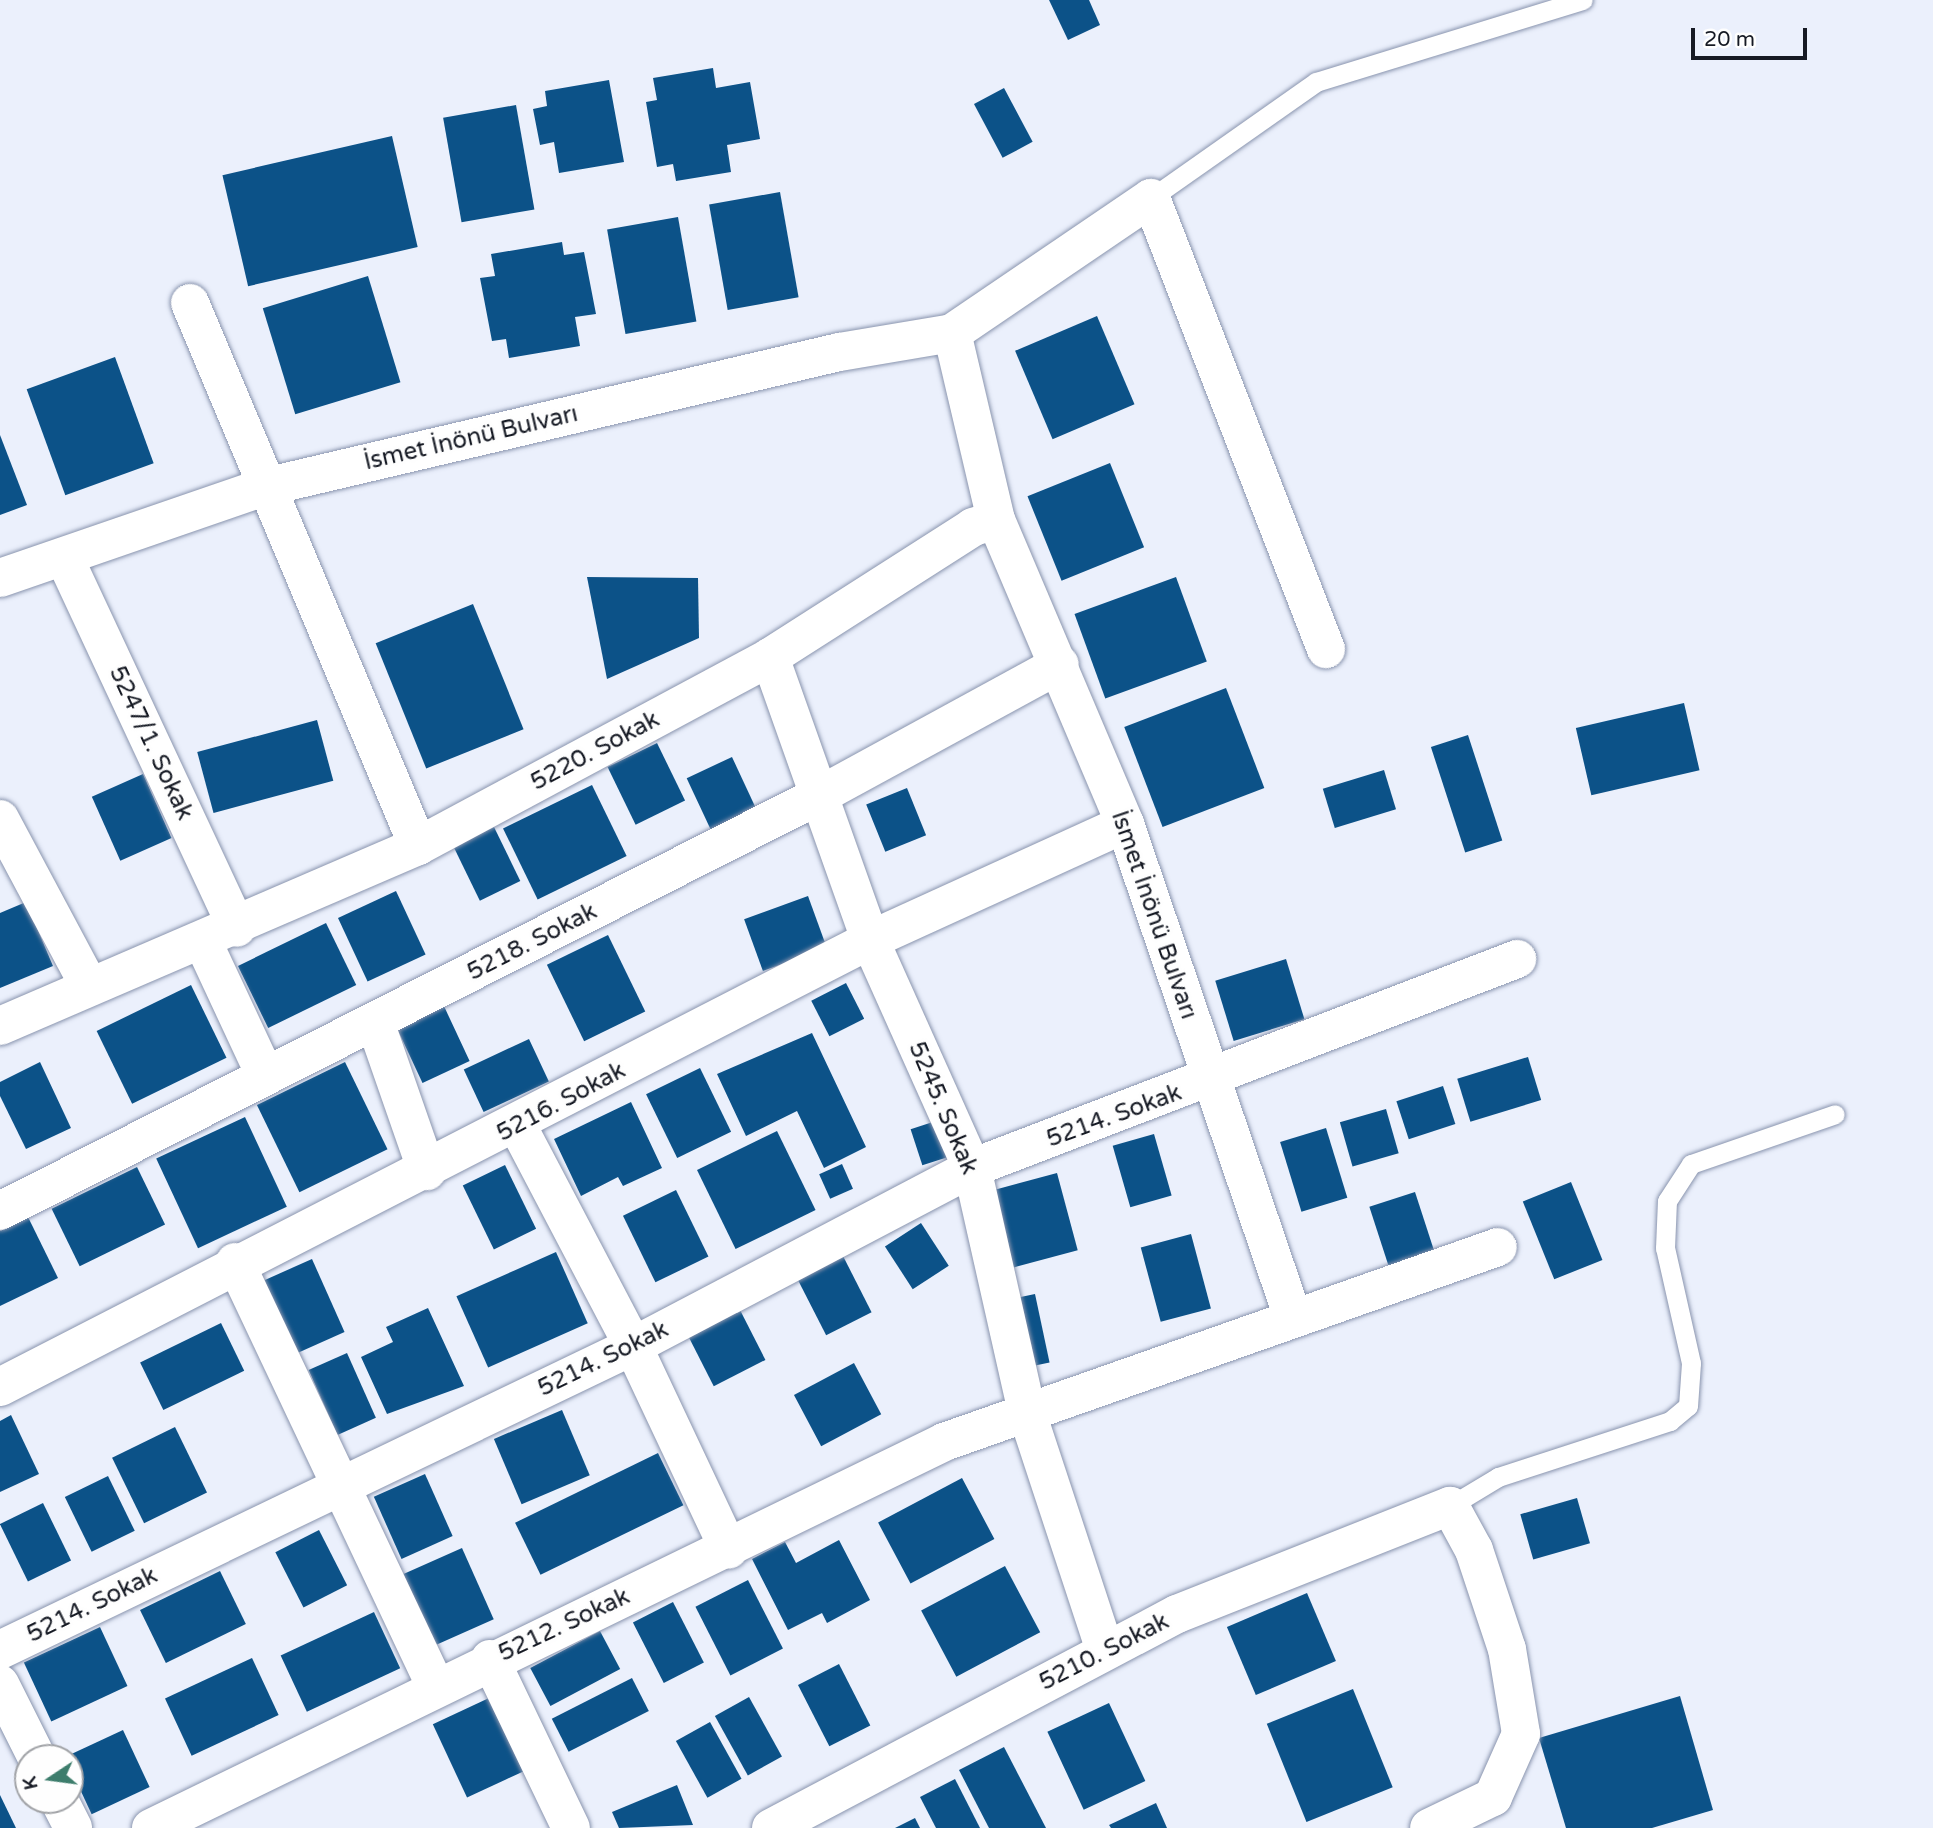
<!DOCTYPE html>
<meta charset="utf-8">
<style>
body{margin:0}
#map{position:relative;width:1933px;height:1828px;overflow:hidden;background:#ebf0fc;font-family:"Varela Round",sans-serif}
div>[style]{position:absolute}
.building>*{inset:0;background:#0c5288;transform-origin:0 0}
.roads{filter:drop-shadow(0 0 2px #8994ae) drop-shadow(0 0 2px #8994ae)}
.lane>*{height:19px;margin:-9.5px;padding:0 9.5px;transform-origin:9.5px;border-radius:9.5px;background:#fff}
.street>*{height:38px;margin:-19px;padding:0 19px;transform-origin:19px;border-radius:19px;background:#fff}
span{translate:-50% -50%;white-space:nowrap;text-align:center;line-height:1.15;-webkit-text-stroke:7px #fefefe;paint-order:stroke}
.street-label{font-size:24px;color:#161a24}
.north{position:absolute;left:14px;top:1744px;width:70px;height:70px;box-sizing:border-box;background:#fefefe;border:2px solid #a1a3a7;border-radius:50%;rotate:257deg;font-size:19px;font-weight:700;line-height:28px;text-align:center;color:#161a24}
.north::after{content:'';display:block;margin:auto;width:24px;height:32px;background:#3d7d6c;clip-path:polygon(50% 0,100% 100%,50% 72%,0 100%)}
.scale{position:absolute;left:1691px;top:28px;width:116px;height:32px;box-sizing:border-box;border:4px solid #161a24;border-top:0;padding-left:9px;font-size:21px;line-height:24px;white-space:nowrap;color:#161a24;-webkit-text-stroke:5px #fefefe;paint-order:stroke}
</style>
<div id="map">
<div class="building">
<i style="clip-path:polygon(1049px 0,1089px 0,1100px 25px,1068px 40px)"></i>
<i style="clip-path:polygon(713px 68px,716px 88px,750px 82px,760px 139px,727px 145px,731px 172px,676px 181px,673px 164px,657px 167px,646px 102px,657px 100px,653px 78px)"></i>
<i style="clip-path:polygon(609px 80px,624px 162px,559px 173px,554px 142px,540px 145px,533px 109px,547px 106px,545px 91px)"></i>
<i style="left:1004px;top:88px;width:61px;height:34px;rotate:62deg"></i>
<i style="left:516px;top:105px;width:106px;height:74px;rotate:80deg"></i>
<i style="left:392px;top:136px;width:114px;height:174px;rotate:77deg"></i>
<i style="left:780px;top:192px;width:107px;height:72px;rotate:80deg"></i>
<i style="left:678px;top:217px;width:106px;height:72px;rotate:80deg"></i>
<i style="clip-path:polygon(562px 242px,564px 255px,584px 252px,596px 314px,575px 317px,580px 346px,509px 358px,506px 339px,492px 341px,480px 278px,495px 276px,491px 254px)"></i>
<i style="left:368px;top:276px;width:111px;height:110px;rotate:73deg"></i>
<i style="left:1097px;top:316px;width:96px;height:89px;rotate:67deg"></i>
<i style="left:115px;top:357px;width:113px;height:94px;rotate:70deg"></i>
<i style="clip-path:polygon(0 435px,27px 505px,0 515px)"></i>
<i style="left:1110px;top:463px;width:91px;height:89px;rotate:68deg"></i>
<i style="clip-path:polygon(587px 577px,698px 578px,699px 638px,607px 679px)"></i>
<i style="left:1176px;top:577px;width:90px;height:108px;rotate:70deg"></i>
<i style="left:473px;top:604px;width:135px;height:105px;rotate:68deg"></i>
<i style="left:1226px;top:688px;width:107px;height:109px;rotate:69deg"></i>
<i style="left:1684px;top:703px;width:69px;height:111px;rotate:77deg"></i>
<i style="left:317px;top:720px;width:63px;height:124px;rotate:75deg"></i>
<i style="left:1468px;top:735px;width:111px;height:39px;rotate:72deg"></i>
<i style="left:657px;top:743px;width:64px;height:55px;rotate:64deg"></i>
<i style="left:732px;top:757px;width:62px;height:50px;rotate:65deg"></i>
<i style="left:1384px;top:770px;width:41px;height:64px;rotate:73deg"></i>
<i style="left:143px;top:774px;width:70px;height:56px;rotate:66deg"></i>
<i style="left:592px;top:785px;width:79px;height:99px;rotate:64deg"></i>
<i style="left:907px;top:788px;width:51px;height:44px;rotate:68deg"></i>
<i style="left:494px;top:827px;width:60px;height:45px;rotate:64deg"></i>
<i style="left:396px;top:891px;width:70px;height:64px;rotate:65deg"></i>
<i style="left:808px;top:896px;width:55px;height:68px;rotate:70deg"></i>
<i style="clip-path:polygon(26px 902px,53px 966px,0 988px,0 913px)"></i>
<i style="left:326px;top:923px;width:69px;height:98px;rotate:64deg"></i>
<i style="left:608px;top:935px;width:85px;height:68px;rotate:64deg"></i>
<i style="left:1286px;top:959px;width:63px;height:74px;rotate:73deg"></i>
<i style="left:846px;top:983px;width:40px;height:39px;rotate:63deg"></i>
<i style="left:191px;top:985px;width:81px;height:105px;rotate:64deg"></i>
<i style="left:443px;top:1004px;width:63px;height:52px;rotate:65deg"></i>
<i style="clip-path:polygon(812px 1033px,866px 1147px,824px 1168px,797px 1111px,746px 1136px,717px 1074px)"></i>
<i style="left:529px;top:1039px;width:47px;height:72px;rotate:65deg"></i>
<i style="left:1528px;top:1057px;width:45px;height:74px;rotate:73deg"></i>
<i style="clip-path:polygon(40px 1062px,71px 1128px,26px 1149px,0 1096px,0 1082px)"></i>
<i style="left:345px;top:1062px;width:97px;height:98px;rotate:64deg"></i>
<i style="left:700px;top:1068px;width:71px;height:60px;rotate:64deg"></i>
<i style="left:1443px;top:1086px;width:40px;height:49px;rotate:72deg"></i>
<i style="clip-path:polygon(631px 1102px,662px 1168px,623px 1186px,618px 1177px,581px 1196px,554px 1139px)"></i>
<i style="left:1386px;top:1109px;width:46px;height:48px;rotate:74deg"></i>
<i style="left:245px;top:1117px;width:99px;height:98px;rotate:65deg"></i>
<i style="left:942px;top:1119px;width:38px;height:33px;rotate:72deg"></i>
<i style="left:1326px;top:1128px;width:73px;height:48px;rotate:73deg"></i>
<i style="left:777px;top:1131px;width:88px;height:89px;rotate:64deg"></i>
<i style="left:1154px;top:1134px;width:64px;height:43px;rotate:74deg"></i>
<i style="left:842px;top:1164px;width:27px;height:25px;rotate:66deg"></i>
<i style="left:505px;top:1165px;width:71px;height:47px;rotate:64deg"></i>
<i style="left:137px;top:1167px;width:64px;height:95px;rotate:64deg"></i>
<i style="left:1057px;top:1173px;width:80px;height:71px;rotate:75deg"></i>
<i style="left:1571px;top:1182px;width:84px;height:52px;rotate:68deg"></i>
<i style="left:676px;top:1190px;width:74px;height:59px;rotate:64deg"></i>
<i style="left:1415px;top:1192px;width:66px;height:48px;rotate:72deg"></i>
<i style="clip-path:polygon(28px 1217px,58px 1278px,0 1306px,0 1231px)"></i>
<i style="left:921px;top:1223px;width:51px;height:43px;rotate:57deg"></i>
<i style="left:1191px;top:1234px;width:77px;height:52px;rotate:75deg"></i>
<i style="left:556px;top:1252px;width:78px;height:109px;rotate:66deg"></i>
<i style="left:843px;top:1256px;width:63px;height:51px;rotate:63deg"></i>
<i style="left:312px;top:1259px;width:80px;height:57px;rotate:66deg"></i>
<i style="left:1035px;top:1294px;width:70px;height:28px;rotate:78deg"></i>
<i style="clip-path:polygon(428px 1308px,464px 1386px,387px 1414px,361px 1357px,393px 1342px,386px 1327px)"></i>
<i style="left:740px;top:1310px;width:56px;height:58px;rotate:63deg"></i>
<i style="left:221px;top:1323px;width:53px;height:90px;rotate:64deg"></i>
<i style="left:347px;top:1353px;width:71px;height:42px;rotate:66deg"></i>
<i style="left:854px;top:1363px;width:58px;height:68px;rotate:62deg"></i>
<i style="left:562px;top:1410px;width:71px;height:74px;rotate:67deg"></i>
<i style="clip-path:polygon(11px 1415px,39px 1474px,0 1492px,0 1421px)"></i>
<i style="left:175px;top:1427px;width:73px;height:70px;rotate:64deg"></i>
<i style="left:658px;top:1453px;width:58px;height:159px;rotate:64deg"></i>
<i style="left:425px;top:1474px;width:68px;height:56px;rotate:66deg"></i>
<i style="left:108px;top:1476px;width:61px;height:48px;rotate:64deg"></i>
<i style="left:962px;top:1478px;width:69px;height:95px;rotate:62deg"></i>
<i style="left:1577px;top:1498px;width:47px;height:59px;rotate:74deg"></i>
<i style="left:43px;top:1503px;width:64px;height:48px;rotate:64deg"></i>
<i style="left:319px;top:1530px;width:62px;height:49px;rotate:63deg"></i>
<i style="clip-path:polygon(839px 1540px,870px 1600px,827px 1623px,822px 1613px,788px 1630px,752px 1559px,785px 1542px,796px 1563px)"></i>
<i style="left:462px;top:1548px;width:78px;height:64px;rotate:66deg"></i>
<i style="left:1005px;top:1566px;width:75px;height:95px;rotate:62deg"></i>
<i style="left:220px;top:1571px;width:59px;height:89px;rotate:64deg"></i>
<i style="left:748px;top:1580px;width:77px;height:59px;rotate:63deg"></i>
<i style="left:1307px;top:1593px;width:74px;height:87px;rotate:67deg"></i>
<i style="left:673px;top:1602px;width:68px;height:45px;rotate:63deg"></i>
<i style="left:374px;top:1612px;width:62px;height:103px;rotate:65deg"></i>
<i style="left:100px;top:1627px;width:65px;height:84px;rotate:65deg"></i>
<i style="left:600px;top:1631px;width:43px;height:79px;rotate:62deg"></i>
<i style="left:252px;top:1658px;width:63px;height:96px;rotate:65deg"></i>
<i style="left:839px;top:1664px;width:69px;height:46px;rotate:63deg"></i>
<i style="left:632px;top:1678px;width:37px;height:90px;rotate:63deg"></i>
<i style="left:1353px;top:1689px;width:106px;height:93px;rotate:68deg"></i>
<i style="clip-path:polygon(1680px 1696px,1713px 1810px,1652px 1828px,1566px 1828px,1539px 1738px)"></i>
<i style="left:749px;top:1697px;width:68px;height:39px;rotate:61deg"></i>
<i style="left:489px;top:1698px;width:81px;height:62px;rotate:65deg"></i>
<i style="left:1109px;top:1703px;width:86px;height:68px;rotate:65deg"></i>
<i style="left:710px;top:1722px;width:65px;height:39px;rotate:61deg"></i>
<i style="left:123px;top:1730px;width:63px;height:64px;rotate:65deg"></i>
<i style="clip-path:polygon(1004px 1747px,1046px 1828px,989px 1828px,959px 1770px)"></i>
<i style="clip-path:polygon(955px 1779px,980px 1828px,936px 1828px,920px 1797px)"></i>
<i style="clip-path:polygon(677px 1785px,693px 1825px,619px 1828px,612px 1812px)"></i>
<i style="clip-path:polygon(0 1795px,16px 1828px,0 1828px)"></i>
<i style="clip-path:polygon(1156px 1803px,1167px 1828px,1111px 1828px,1109px 1825px)"></i>
<i style="clip-path:polygon(915px 1818px,920px 1828px,895px 1828px)"></i>
</div>
<div class="roads">
<div class="lane">
<i style="left:1151px;top:198px;width:202px;rotate:-35.1deg"></i>
<i style="left:1316px;top:82px;width:279px;rotate:-17.1deg"></i>
<i style="left:1450px;top:1506px;width:56px;rotate:-31.1deg"></i>
<i style="left:1498px;top:1477px;width:181px;rotate:-18deg"></i>
<i style="left:1670px;top:1421px;width:23px;rotate:-40deg"></i>
<i style="left:1688px;top:1406px;width:43px;rotate:-86deg"></i>
<i style="left:1691px;top:1363px;width:118px;rotate:-102.7deg"></i>
<i style="left:1665px;top:1248px;width:47px;rotate:-87.6deg"></i>
<i style="left:1667px;top:1201px;width:44px;rotate:-57deg"></i>
<i style="left:1691px;top:1164px;width:152px;rotate:-19.1deg"></i>
</div>
<div class="street">
<i style="left:190px;top:303px;width:589px;rotate:67.22deg"></i>
<i style="left:996px;top:520px;width:330px;rotate:67deg"></i>
<i style="left:1125px;top:824px;width:522px;rotate:71.22deg"></i>
<i style="left:64px;top:557px;width:409px;rotate:65deg"></i>
<i style="left:0;top:578px;width:280px;rotate:-19deg"></i>
<i style="left:265px;top:487px;width:590px;rotate:-13.23deg"></i>
<i style="left:839px;top:352px;width:115px;rotate:-9.5deg"></i>
<i style="left:952px;top:333px;width:240px;rotate:-34.2deg"></i>
<i style="left:1151px;top:198px;width:484px;rotate:68.8deg"></i>
<i style="left:770px;top:657px;width:300px;rotate:70.5deg"></i>
<i style="left:870px;top:940px;width:250px;rotate:65.9deg"></i>
<i style="left:972px;top:1168px;width:251px;rotate:77.3deg"></i>
<i style="left:1027px;top:1413px;width:250px;rotate:71.8deg"></i>
<i style="left:0;top:819px;width:189px;rotate:61.9deg"></i>
<i style="left:203px;top:942px;width:145px;rotate:65deg"></i>
<i style="left:375px;top:1022px;width:158px;rotate:70.8deg"></i>
<i style="left:0;top:1026px;width:455px;rotate:-23.3deg"></i>
<i style="left:418px;top:846px;width:400px;rotate:-28.2deg"></i>
<i style="left:770px;top:657px;width:241px;rotate:-32.6deg"></i>
<i style="left:973px;top:527px;width:24px;rotate:-17deg"></i>
<i style="left:996px;top:520px;width:192px;rotate:-103.2deg"></i>
<i style="left:517px;top:1125px;width:250px;rotate:62.3deg"></i>
<i style="left:633px;top:1346px;width:225px;rotate:64.8deg"></i>
<i style="left:0;top:1211px;width:919px;rotate:-26.9deg"></i>
<i style="left:820px;top:795px;width:273px;rotate:-28.6deg"></i>
<i style="left:235px;top:1262px;width:468px;rotate:64.7deg"></i>
<i style="left:0;top:1387px;width:978px;rotate:-27.19deg"></i>
<i style="left:870px;top:940px;width:280px;rotate:-24.5deg"></i>
<i style="left:0;top:1650px;width:702px;rotate:-25.65deg"></i>
<i style="left:633px;top:1346px;width:383px;rotate:-27.7deg"></i>
<i style="left:972px;top:1168px;width:584px;rotate:-20.98deg"></i>
<i style="left:490px;top:1659px;width:187px;rotate:64.4deg"></i>
<i style="left:0;top:1684px;width:83px;rotate:63.4deg"></i>
<i style="left:59px;top:1800px;width:31px;rotate:63deg"></i>
<i style="left:151px;top:1828px;width:882px;rotate:-25.95deg"></i>
<i style="left:944px;top:1442px;width:587px;rotate:-19.39deg"></i>
<i style="left:771px;top:1828px;width:459px;rotate:-27.8deg"></i>
<i style="left:1177px;top:1614px;width:294px;rotate:-21.6deg"></i>
<i style="left:1450px;top:1506px;width:50px;rotate:61.4deg"></i>
<i style="left:1474px;top:1550px;width:104px;rotate:71.6deg"></i>
<i style="left:1507px;top:1649px;width:86px;rotate:80.6deg"></i>
<i style="left:1521px;top:1734px;width:69px;rotate:114deg"></i>
<i style="left:1493px;top:1797px;width:71px;rotate:154.2deg"></i>
</div>
</div>
<div class="street-label">
<span style="left:471px;top:438px;rotate:-13deg">İsmet İnönü Bulvarı</span>
<span style="left:151px;top:743px;rotate:65deg">5247/1. Sokak</span>
<span style="left:595px;top:751px;rotate:-28deg">5220. Sokak</span>
<span style="left:1154px;top:915px;rotate:71deg">İsmet İnönü Bulvarı</span>
<span style="left:532px;top:942px;rotate:-27deg">5218. Sokak</span>
<span style="left:561px;top:1102px;rotate:-28deg">5216. Sokak</span>
<span style="left:943px;top:1108px;rotate:67deg">5245. Sokak</span>
<span style="left:1114px;top:1116px;rotate:-20deg">5214. Sokak</span>
<span style="left:603px;top:1359px;rotate:-26deg">5214. Sokak</span>
<span style="left:92px;top:1605px;rotate:-26deg">5214. Sokak</span>
<span style="left:564px;top:1625px;rotate:-25deg">5212. Sokak</span>
<span style="left:1104px;top:1652px;rotate:-27deg">5210. Sokak</span>
</div>
<div class="north">K</div>
<div class="scale">20 m</div>
</div>
